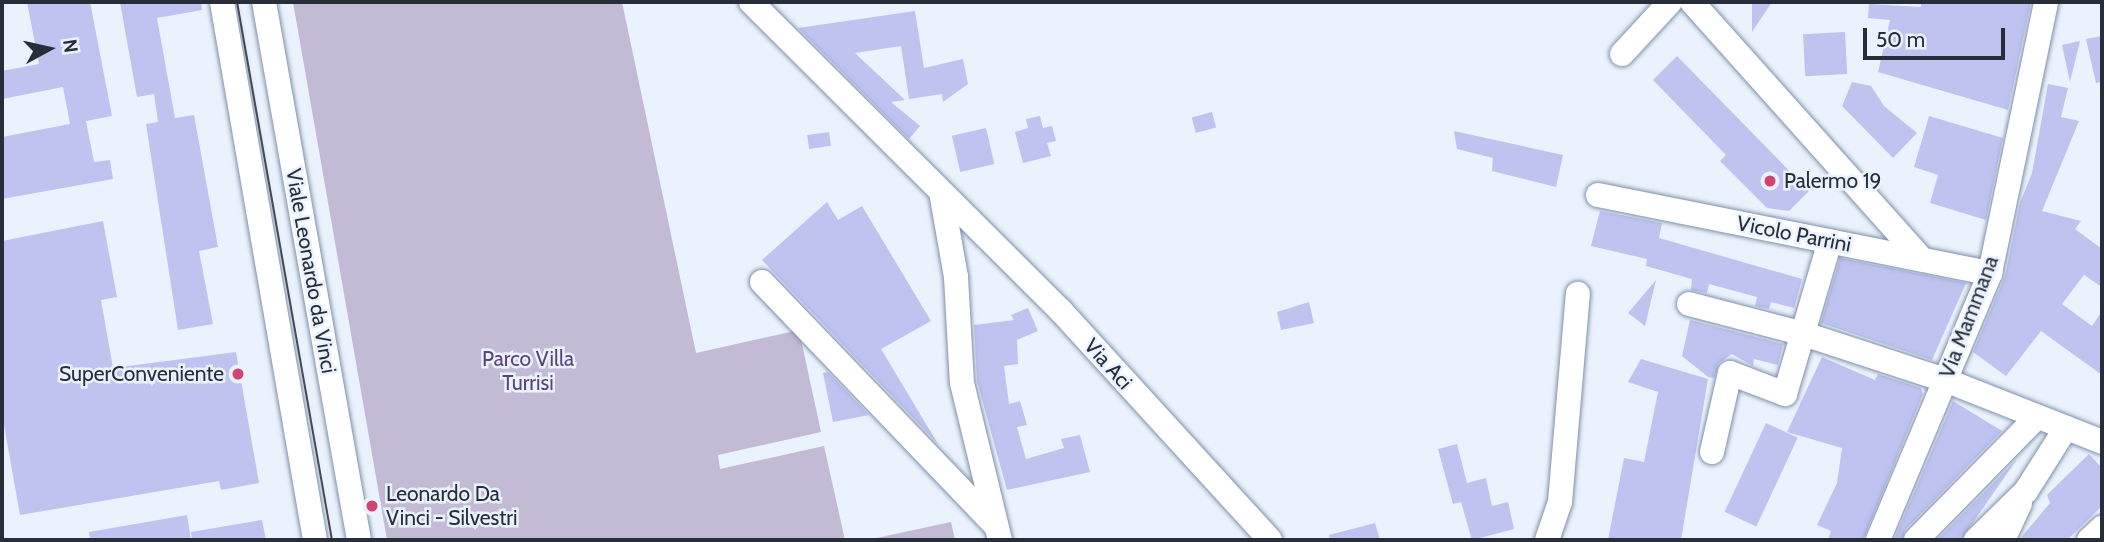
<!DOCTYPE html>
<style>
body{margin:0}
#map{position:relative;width:2104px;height:542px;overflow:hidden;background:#eaf2fd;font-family:Cabin,sans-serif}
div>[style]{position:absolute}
.green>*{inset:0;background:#c3bad5}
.building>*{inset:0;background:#bec3f0;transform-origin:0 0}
.roads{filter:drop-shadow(0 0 2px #7f90aa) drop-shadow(0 0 2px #7f90aa)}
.minor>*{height:24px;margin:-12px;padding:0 12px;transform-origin:12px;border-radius:12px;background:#fff}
.tram>*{height:2px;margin:-1px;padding:0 1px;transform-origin:1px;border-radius:1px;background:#444a55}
.dots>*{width:19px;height:19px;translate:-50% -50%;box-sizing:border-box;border:4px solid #eaf2fd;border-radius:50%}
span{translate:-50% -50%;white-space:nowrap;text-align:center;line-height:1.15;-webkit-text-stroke:5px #eaf2fd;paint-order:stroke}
.poi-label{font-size:21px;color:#282e39}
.left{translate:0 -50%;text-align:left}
.right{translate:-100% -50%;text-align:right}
.street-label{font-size:21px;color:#282e39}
.park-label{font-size:21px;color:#5b447d}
.frame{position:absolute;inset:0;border:4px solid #282e39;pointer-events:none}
.north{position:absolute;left:14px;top:14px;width:70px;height:70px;-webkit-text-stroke:5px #eaf2fd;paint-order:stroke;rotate:82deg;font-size:19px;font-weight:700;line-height:28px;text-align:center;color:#282e39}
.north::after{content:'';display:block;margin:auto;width:24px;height:32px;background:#282e39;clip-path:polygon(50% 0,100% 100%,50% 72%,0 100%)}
.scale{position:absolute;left:1863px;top:28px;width:142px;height:32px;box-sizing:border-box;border:4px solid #282e39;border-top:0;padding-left:9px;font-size:21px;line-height:24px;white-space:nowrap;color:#282e39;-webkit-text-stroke:5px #eaf2fd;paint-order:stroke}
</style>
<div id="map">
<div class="green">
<i style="clip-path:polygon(293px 2px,622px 2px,696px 353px,799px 330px,821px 432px,718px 455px,720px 469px,824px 446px,845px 540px,387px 540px)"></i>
<i style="clip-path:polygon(951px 522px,955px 540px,867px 540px)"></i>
</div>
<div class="building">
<i style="clip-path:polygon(27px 2px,90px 2px,112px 116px,86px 121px,94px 162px,110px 160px,113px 179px,2px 199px,2px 137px,70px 124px,63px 87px,2px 99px,2px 71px,39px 64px)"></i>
<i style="clip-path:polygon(120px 2px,201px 2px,202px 10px,157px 18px,175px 118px,194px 115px,218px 247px,199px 251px,213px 324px,178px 330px,146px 124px,158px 122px,154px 94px,137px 97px)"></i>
<i style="clip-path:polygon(1752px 2px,1772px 2px,1752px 32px)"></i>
<i style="clip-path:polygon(1921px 2px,2031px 2px,2008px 110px,1878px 72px,1890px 20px,1868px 18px,1869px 4px,1921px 7px)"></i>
<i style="clip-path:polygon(915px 11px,924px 68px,963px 59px,968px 84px,943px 102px,942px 94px,909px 99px,901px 46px,855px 53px,905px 100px,891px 102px,920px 126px,909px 139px,798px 28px)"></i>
<i style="left:1845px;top:32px;width:42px;height:42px;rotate:87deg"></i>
<i style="clip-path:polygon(2102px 36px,2102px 82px,2096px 83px,2086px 39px)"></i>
<i style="clip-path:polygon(2080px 41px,2070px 82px,2062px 45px)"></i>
<i style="clip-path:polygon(1677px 56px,1809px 191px,1789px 211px,1767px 208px,1720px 161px,1726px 155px,1653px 80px)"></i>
<i style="clip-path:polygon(1852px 82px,1871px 86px,1884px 106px,1917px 133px,1893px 158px,1842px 106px)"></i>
<i style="clip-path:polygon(2048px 84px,2068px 88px,2061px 117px,2079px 121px,2042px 211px,2081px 221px,2075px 229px,2102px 249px,2102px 287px,2084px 275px,2062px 304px,2092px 326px,2102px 311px,2102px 375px,2041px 331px,2006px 376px,1973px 352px,2005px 276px,2020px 203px,2032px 173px)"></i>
<i style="left:1212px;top:112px;width:16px;height:21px;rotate:75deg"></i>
<i style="clip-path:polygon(1040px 116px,1043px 128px,1052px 126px,1056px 141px,1047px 143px,1051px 156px,1023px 163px,1015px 132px,1028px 128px,1026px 119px)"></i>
<i style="clip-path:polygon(1929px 116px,2003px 138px,1986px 220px,1930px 203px,1938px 175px,1914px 167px)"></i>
<i style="left:986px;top:128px;width:37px;height:35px;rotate:77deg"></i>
<i style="clip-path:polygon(1454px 131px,1563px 155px,1556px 187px,1492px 171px,1493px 158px,1457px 149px)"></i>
<i style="left:829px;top:132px;width:14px;height:22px;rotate:82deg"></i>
<i style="clip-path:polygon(827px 202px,838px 220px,862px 206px,931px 321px,881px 349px,938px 444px,762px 260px)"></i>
<i style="clip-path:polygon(1600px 211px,1662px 223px,1659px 238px,1802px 279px,1794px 308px,1771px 302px,1769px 309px,1755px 306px,1757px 297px,1709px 284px,1707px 293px,1691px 290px,1692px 279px,1646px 266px,1647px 259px,1591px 246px)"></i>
<i style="clip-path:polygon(103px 221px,117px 297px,101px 300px,113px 368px,236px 352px,259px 483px,221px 490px,219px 481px,20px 515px,2px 414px,2px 241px)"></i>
<i style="clip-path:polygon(1840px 258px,1966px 283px,1932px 360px,1821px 323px)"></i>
<i style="clip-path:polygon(1656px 280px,1645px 326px,1628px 313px)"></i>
<i style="clip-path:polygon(1309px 302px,1314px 323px,1281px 330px,1277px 312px)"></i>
<i style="clip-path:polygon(1028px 308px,1038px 331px,1017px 340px,1018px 364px,1004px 366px,1009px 404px,1020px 401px,1027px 425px,1017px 427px,1026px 459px,1064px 448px,1061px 439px,1080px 435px,1090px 472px,1007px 490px,977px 381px,974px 325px,1014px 320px,1011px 315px)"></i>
<i style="clip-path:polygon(1690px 320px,1783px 344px,1778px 365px,1754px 359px,1753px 366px,1732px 354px,1719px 363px,1714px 378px,1708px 377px,1682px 356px)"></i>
<i style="clip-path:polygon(1822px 357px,1875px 380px,1878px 374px,1921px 388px,1923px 394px,1863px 540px,1828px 540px,1831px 531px,1817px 525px,1837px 483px,1842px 448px,1787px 432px)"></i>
<i style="clip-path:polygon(1641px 359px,1708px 379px,1681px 540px,1608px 540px,1624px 458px,1644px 462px,1658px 392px,1628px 382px)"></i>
<i style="clip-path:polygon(828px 372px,869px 415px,833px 422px,823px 373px)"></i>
<i style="clip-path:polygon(1953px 401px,2002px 431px,1905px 530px,1902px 540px,1894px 540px)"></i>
<i style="left:1766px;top:423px;width:35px;height:98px;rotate:25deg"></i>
<i style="clip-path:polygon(1457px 444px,1467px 483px,1486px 478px,1492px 506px,1508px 502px,1514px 529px,1472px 540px,1461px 502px,1453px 504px,1438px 449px)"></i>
<i style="clip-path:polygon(2089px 454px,2102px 468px,2102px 506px,2067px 540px,2019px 540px,2050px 503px,2047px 495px)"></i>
<i style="clip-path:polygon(2017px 459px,1961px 540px,1937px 540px)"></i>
<i style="clip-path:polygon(187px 515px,191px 540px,90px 540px,89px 532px)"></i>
<i style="clip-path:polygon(262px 520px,266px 540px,192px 540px,191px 532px)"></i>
<i style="clip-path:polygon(1375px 523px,1380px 540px,1330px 540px,1329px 535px)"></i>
</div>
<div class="roads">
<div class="minor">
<i style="left:222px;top:2px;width:546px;rotate:80.19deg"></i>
<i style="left:264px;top:2px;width:546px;rotate:79.99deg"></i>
<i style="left:751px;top:2px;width:438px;rotate:44.9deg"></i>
<i style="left:1061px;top:311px;width:310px;rotate:47.6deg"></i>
<i style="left:1692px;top:2px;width:345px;rotate:48.2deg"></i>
<i style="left:1622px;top:54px;width:71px;rotate:-47.3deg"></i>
<i style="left:941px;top:192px;width:86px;rotate:80deg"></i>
<i style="left:956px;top:277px;width:106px;rotate:86.8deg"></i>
<i style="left:962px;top:383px;width:162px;rotate:76.4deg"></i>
<i style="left:1598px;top:195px;width:400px;rotate:11.3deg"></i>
<i style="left:762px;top:282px;width:338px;rotate:46.2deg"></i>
<i style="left:1689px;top:304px;width:119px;rotate:14.6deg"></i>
<i style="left:1804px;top:334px;width:148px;rotate:18.1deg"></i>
<i style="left:1945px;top:380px;width:169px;rotate:21.5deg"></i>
<i style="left:1712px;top:452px;width:81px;rotate:-77.2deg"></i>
<i style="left:1730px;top:373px;width:59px;rotate:20.9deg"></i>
<i style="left:1785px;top:394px;width:159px;rotate:-73.6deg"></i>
<i style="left:1547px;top:540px;width:40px;rotate:-71.1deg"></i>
<i style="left:1560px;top:502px;width:209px;rotate:-85.1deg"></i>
<i style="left:1878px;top:540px;width:290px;rotate:-67.2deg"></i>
<i style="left:1990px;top:273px;width:277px;rotate:-78.3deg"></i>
<i style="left:1916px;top:540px;width:173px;rotate:-45.5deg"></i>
<i style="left:1976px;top:540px;width:70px;rotate:-44.4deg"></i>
<i style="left:2026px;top:491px;width:75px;rotate:-57.6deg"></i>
<i style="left:2003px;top:540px;width:40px;rotate:-65deg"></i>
<i style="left:2089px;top:540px;width:18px;rotate:-43deg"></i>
</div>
</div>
<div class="tram">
<i style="left:237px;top:2px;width:546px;rotate:79.99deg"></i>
</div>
<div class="dots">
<i style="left:1770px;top:181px;background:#d04372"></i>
<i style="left:238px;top:374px;background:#d04372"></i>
<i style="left:372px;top:506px;background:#d04372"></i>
</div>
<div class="poi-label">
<span class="left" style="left:1784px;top:181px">Palermo 19</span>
<span class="right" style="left:224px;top:374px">SuperConveniente</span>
<span class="left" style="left:386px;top:506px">Leonardo Da<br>Vinci - Silvestri</span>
</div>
<div class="street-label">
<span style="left:1794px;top:234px;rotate:11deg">Vicolo Parrini</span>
<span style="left:311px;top:271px;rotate:80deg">Viale Leonardo da Vinci</span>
<span style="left:1969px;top:317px;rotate:-69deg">Via Mammana</span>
<span style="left:1108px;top:364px;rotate:48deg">Via Aci</span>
</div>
<div class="park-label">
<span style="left:528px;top:371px">Parco Villa<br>Turrisi</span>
</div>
<div class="frame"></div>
<div class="north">N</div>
<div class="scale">50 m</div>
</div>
